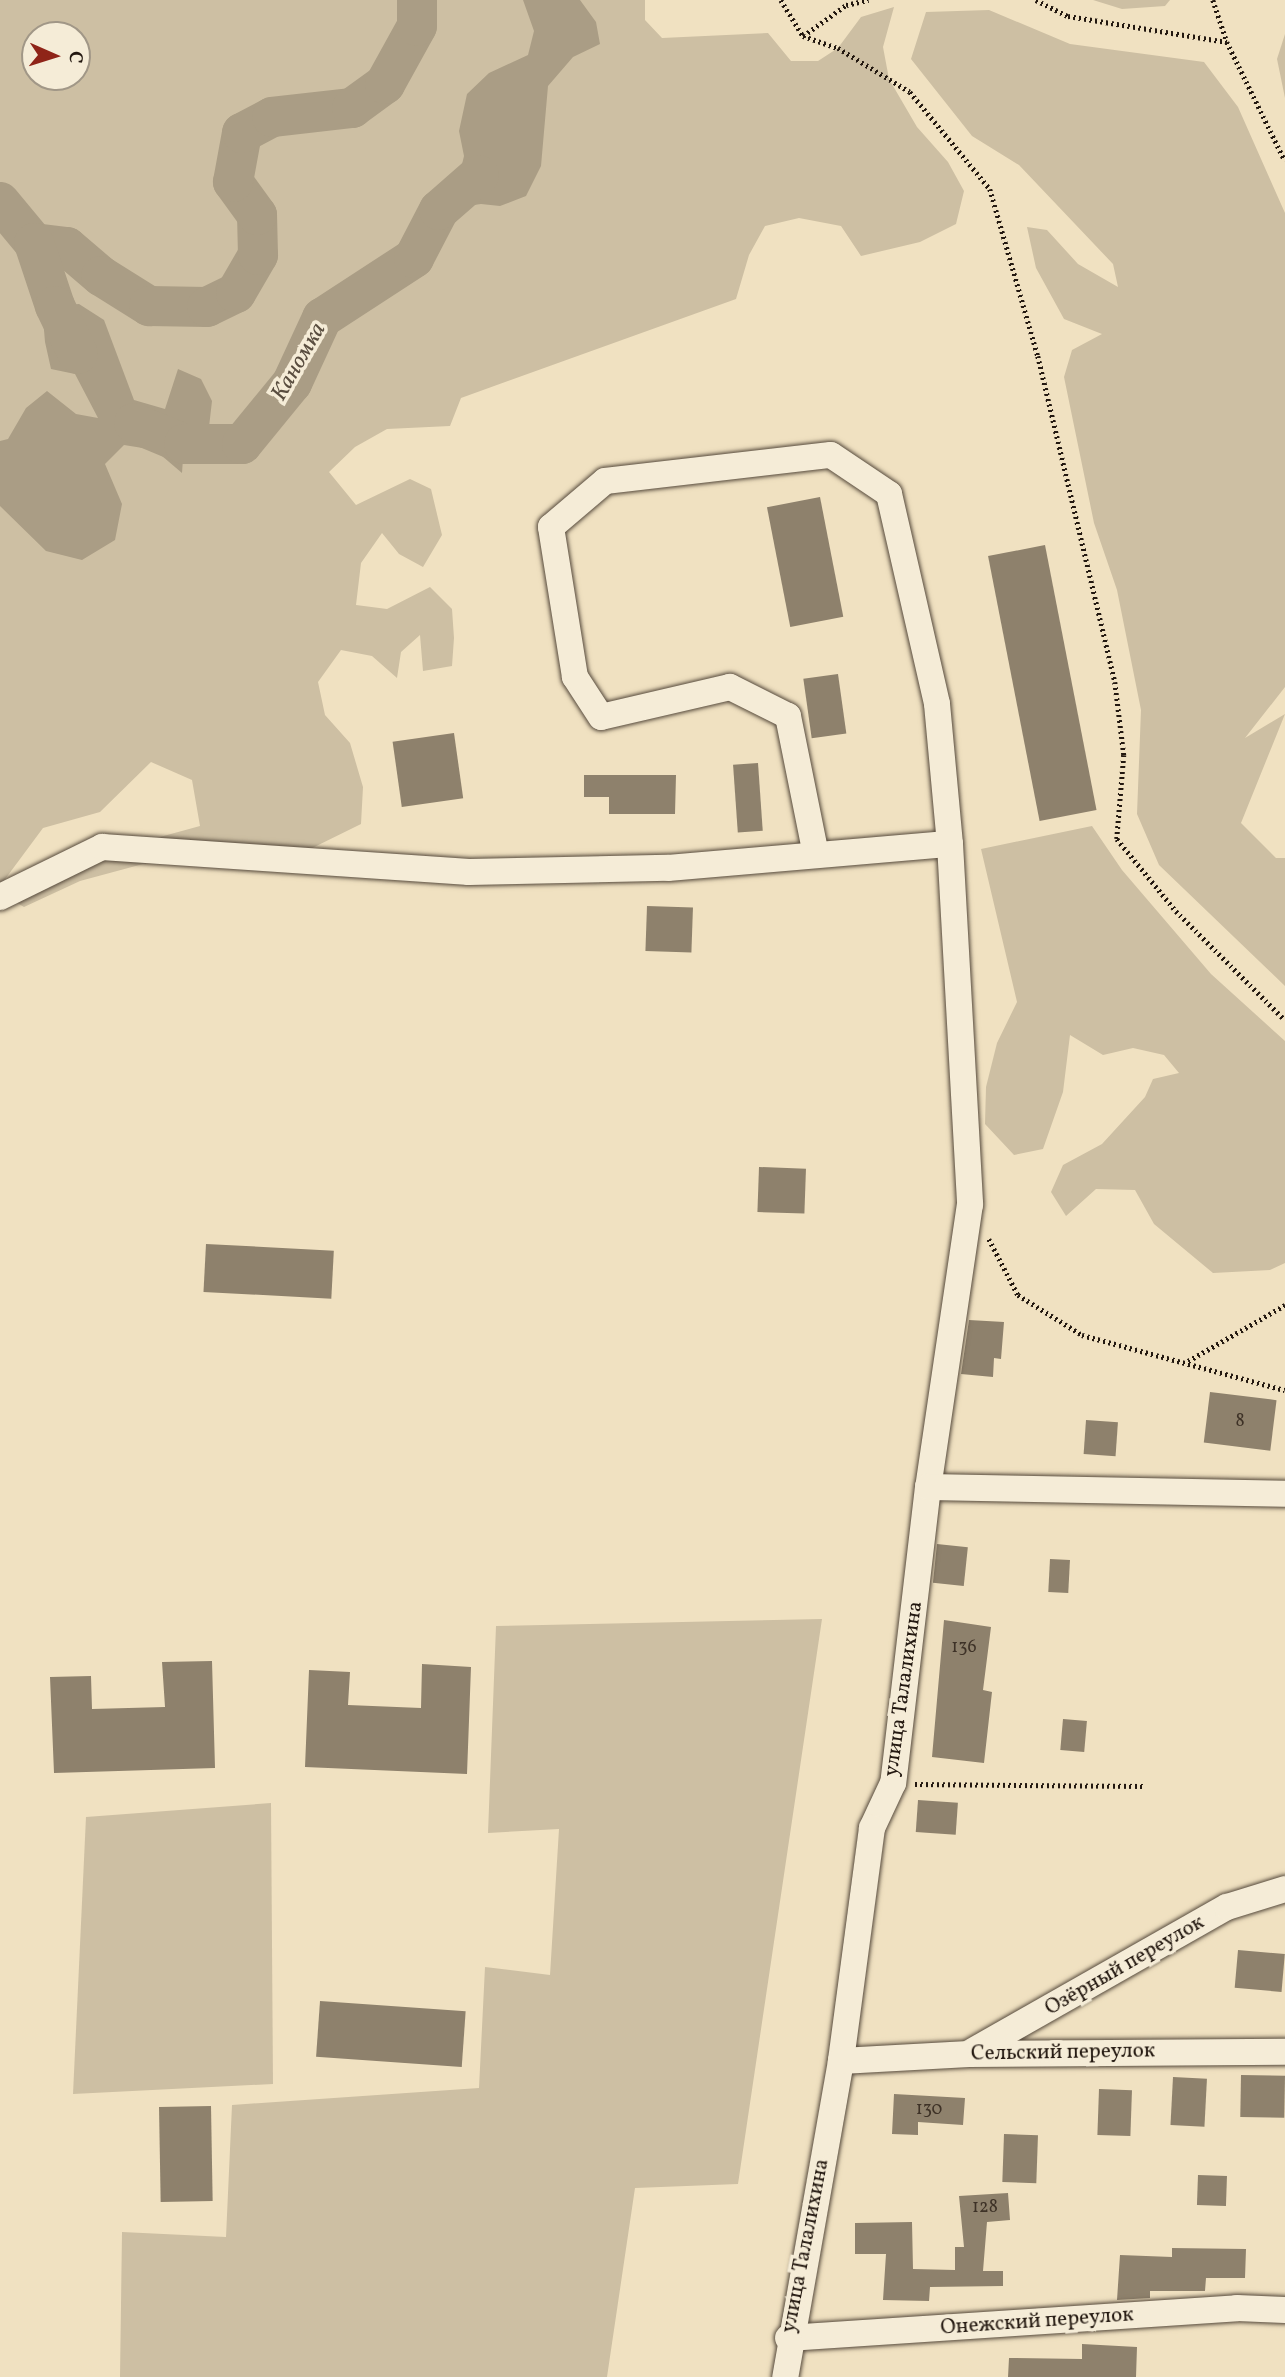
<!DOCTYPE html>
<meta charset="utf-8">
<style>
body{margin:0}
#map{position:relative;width:1285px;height:2377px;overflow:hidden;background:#f0e1c1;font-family:Vollkorn,serif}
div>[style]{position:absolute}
.green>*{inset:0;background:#cdbfa3}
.water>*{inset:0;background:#aa9d85}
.river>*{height:40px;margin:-20px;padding:0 20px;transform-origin:20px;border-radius:20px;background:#aa9d85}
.building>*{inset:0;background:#8e816c;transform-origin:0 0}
.path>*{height:4.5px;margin-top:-2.25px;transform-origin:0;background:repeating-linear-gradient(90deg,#231810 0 2px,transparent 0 5.5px)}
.roads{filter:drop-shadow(0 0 2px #564a3c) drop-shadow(0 0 2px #564a3c)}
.minor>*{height:26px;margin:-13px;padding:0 13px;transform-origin:13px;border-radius:13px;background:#f5ecd7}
span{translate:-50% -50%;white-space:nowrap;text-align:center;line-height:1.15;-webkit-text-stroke:7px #f5ecd7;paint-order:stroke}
.number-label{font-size:18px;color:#3e3227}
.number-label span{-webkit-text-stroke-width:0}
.street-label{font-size:21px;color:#231810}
.water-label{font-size:23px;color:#594d3f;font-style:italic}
.north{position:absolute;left:21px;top:21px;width:70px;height:70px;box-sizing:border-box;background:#f5ecd7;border:2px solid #a19787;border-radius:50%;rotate:93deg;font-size:19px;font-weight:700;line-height:28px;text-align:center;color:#231810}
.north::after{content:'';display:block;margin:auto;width:24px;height:32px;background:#8f2418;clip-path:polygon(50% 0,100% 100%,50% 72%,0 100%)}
</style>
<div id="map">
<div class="green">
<i style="clip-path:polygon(evenodd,0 0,645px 0,645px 20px,662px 38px,768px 33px,791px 61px,818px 61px,838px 48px,861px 17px,894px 7px,883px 47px,889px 79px,917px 127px,948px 162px,964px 191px,956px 224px,920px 242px,861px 256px,841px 226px,799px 218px,765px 226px,749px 255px,736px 299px,461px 398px,450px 426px,387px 429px,355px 447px,329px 472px,356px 505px,410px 479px,431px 489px,442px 535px,423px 567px,399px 554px,382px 533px,361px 563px,356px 605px,387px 609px,430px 587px,452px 609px,454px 638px,452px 666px,423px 671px,420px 635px,401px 652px,397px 678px,372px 656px,341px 650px,318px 682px,325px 715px,350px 743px,363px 787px,361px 824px,294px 857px,143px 864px,80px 881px,24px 907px,12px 900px,149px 840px,200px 826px,192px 780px,151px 762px,100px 812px,43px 828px,0 886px,0 0,35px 35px,77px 35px,77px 77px,35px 77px,35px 35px)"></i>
<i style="clip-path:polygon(1093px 0,1170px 0,1165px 6px,1122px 9px)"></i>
<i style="clip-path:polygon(989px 10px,1070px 44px,1204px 62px,1238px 107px,1285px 213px,1285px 687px,1245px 738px,1285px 714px,1241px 823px,1276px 858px,1285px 858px,1285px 986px,1159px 865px,1137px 814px,1141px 710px,1117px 590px,1094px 523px,1064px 377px,1072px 350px,1102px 334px,1064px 319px,1036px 268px,1027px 227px,1047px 230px,1078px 264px,1118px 287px,1113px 264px,1019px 165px,972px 136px,911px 59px,926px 12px)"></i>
<i style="clip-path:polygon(1285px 34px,1285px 98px,1277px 59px)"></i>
<i style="clip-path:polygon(1092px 826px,1122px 870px,1211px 974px,1285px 1041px,1285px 1263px,1270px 1270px,1213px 1273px,1154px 1224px,1135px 1190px,1096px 1189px,1066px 1216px,1051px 1192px,1063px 1165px,1102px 1144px,1145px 1097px,1153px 1079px,1179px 1073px,1164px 1055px,1133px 1048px,1103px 1055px,1070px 1035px,1063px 1092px,1043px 1149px,1014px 1155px,985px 1124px,986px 1087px,997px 1043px,1017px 1002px,981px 849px)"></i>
<i style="clip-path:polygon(822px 1619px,738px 2184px,635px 2188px,607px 2377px,120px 2377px,122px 2232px,226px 2237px,232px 2105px,479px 2088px,485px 1967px,550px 1975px,559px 1829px,488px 1833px,496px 1626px)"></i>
<i style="clip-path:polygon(271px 1803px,273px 2084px,73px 2094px,86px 1817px)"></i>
</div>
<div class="water">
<i style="clip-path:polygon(523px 0,580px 0,596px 22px,600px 44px,573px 57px,548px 86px,541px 166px,526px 196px,500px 206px,481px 204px,439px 210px,458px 181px,464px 156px,459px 131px,467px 94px,489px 73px,528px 55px,534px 31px)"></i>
<i style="clip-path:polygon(79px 304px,104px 320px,134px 400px,165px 409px,178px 369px,201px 379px,212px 401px,209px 427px,184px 444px,182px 473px,155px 450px,124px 445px,105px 464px,122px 504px,115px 540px,82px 560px,46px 551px,0 506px,0 441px,8px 439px,26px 408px,47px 391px,76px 414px,98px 418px,75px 374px,51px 369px,45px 342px,43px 318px,55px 306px)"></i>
</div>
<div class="river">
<i style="left:0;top:202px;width:53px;rotate:50.3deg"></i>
<i style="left:34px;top:243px;width:33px;rotate:7deg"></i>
<i style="left:67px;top:247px;width:45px;rotate:40.5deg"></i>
<i style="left:101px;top:276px;width:57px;rotate:32deg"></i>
<i style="left:149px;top:306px;width:58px;rotate:1deg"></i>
<i style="left:207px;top:307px;width:32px;rotate:-26deg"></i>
<i style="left:236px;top:293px;width:44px;rotate:-59.9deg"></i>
<i style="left:258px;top:255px;width:40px;rotate:-91.4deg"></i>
<i style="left:257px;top:215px;width:41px;rotate:-126deg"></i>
<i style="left:233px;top:182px;width:50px;rotate:-79.6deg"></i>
<i style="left:242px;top:133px;width:34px;rotate:-28deg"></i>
<i style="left:272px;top:117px;width:81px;rotate:-6.4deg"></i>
<i style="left:352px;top:108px;width:41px;rotate:-36deg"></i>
<i style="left:385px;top:84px;width:66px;rotate:-61.1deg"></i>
<i style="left:417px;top:26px;width:26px;rotate:-90deg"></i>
<i style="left:34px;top:243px;width:66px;rotate:71.6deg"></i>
<i style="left:55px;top:306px;width:53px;rotate:64.4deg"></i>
<i style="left:134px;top:423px;width:54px;rotate:22.8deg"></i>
<i style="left:184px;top:444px;width:58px"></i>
<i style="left:242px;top:444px;width:79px;rotate:-50.7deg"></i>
<i style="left:292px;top:383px;width:72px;rotate:-65.2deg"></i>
<i style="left:322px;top:318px;width:110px;rotate:-33.1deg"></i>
<i style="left:414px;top:258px;width:54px;rotate:-62.5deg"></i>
<i style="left:439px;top:210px;width:53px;rotate:-41.2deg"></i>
</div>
<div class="building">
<i style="left:820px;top:497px;width:122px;height:54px;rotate:79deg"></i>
<i style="left:1045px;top:545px;width:270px;height:58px;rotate:79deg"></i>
<i style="left:838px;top:674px;width:60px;height:35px;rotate:82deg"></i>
<i style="left:454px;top:733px;width:66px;height:62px;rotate:82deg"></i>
<i style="left:758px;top:763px;width:68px;height:25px;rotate:86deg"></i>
<i style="clip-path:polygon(584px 775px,676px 775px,675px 814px,609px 814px,609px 797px,584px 797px)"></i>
<i style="left:647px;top:906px;width:46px;height:45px;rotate:2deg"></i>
<i style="left:759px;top:1167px;width:47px;height:45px;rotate:2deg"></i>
<i style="left:206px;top:1244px;width:128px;height:48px;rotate:3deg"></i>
<i style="clip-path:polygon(969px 1320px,1004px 1322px,1001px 1359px,994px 1358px,993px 1377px,961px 1374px)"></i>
<i style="left:1210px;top:1392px;width:67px;height:51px;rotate:7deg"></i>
<i style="left:1086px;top:1420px;width:32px;height:34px;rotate:4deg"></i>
<i style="left:937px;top:1544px;width:31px;height:39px;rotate:6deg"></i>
<i style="left:1050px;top:1559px;width:20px;height:33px;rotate:3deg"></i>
<i style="clip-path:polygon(944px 1620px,991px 1627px,983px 1690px,992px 1692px,984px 1763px,932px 1757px)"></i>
<i style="clip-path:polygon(212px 1661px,215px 1768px,54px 1773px,50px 1677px,91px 1676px,92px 1709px,165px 1707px,162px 1662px)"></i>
<i style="clip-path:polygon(422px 1664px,471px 1667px,467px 1774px,305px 1767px,309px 1670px,350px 1672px,348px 1705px,421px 1708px)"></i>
<i style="left:1063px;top:1719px;width:24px;height:31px;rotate:5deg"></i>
<i style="left:918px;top:1800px;width:40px;height:32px;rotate:4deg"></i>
<i style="left:1238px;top:1950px;width:47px;height:38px;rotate:5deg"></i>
<i style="left:320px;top:2001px;width:146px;height:56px;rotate:4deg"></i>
<i style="left:1241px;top:2075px;width:44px;height:42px;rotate:1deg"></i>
<i style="left:1173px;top:2077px;width:34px;height:48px;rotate:3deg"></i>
<i style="left:1099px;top:2089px;width:33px;height:46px;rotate:2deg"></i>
<i style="clip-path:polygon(894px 2094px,965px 2098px,963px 2125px,918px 2122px,918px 2135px,892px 2134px)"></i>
<i style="left:211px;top:2106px;width:95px;height:52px;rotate:89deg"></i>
<i style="left:1004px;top:2134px;width:34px;height:48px;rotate:2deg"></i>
<i style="left:1198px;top:2175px;width:29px;height:30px;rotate:2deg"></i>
<i style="clip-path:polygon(1008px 2193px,1010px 2220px,987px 2222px,983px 2271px,1003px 2271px,1003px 2286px,930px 2287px,929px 2301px,883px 2300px,886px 2254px,855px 2254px,855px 2223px,912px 2222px,913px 2269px,955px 2270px,955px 2247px,964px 2247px,959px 2196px)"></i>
<i style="clip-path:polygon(1172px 2248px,1246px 2249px,1245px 2278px,1206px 2278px,1205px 2291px,1150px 2291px,1150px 2298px,1117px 2300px,1120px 2255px,1172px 2257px)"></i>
<i style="clip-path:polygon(1082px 2344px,1137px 2347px,1136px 2377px,1008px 2377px,1009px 2358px,1082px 2359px)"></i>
</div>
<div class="path">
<i style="left:781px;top:0;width:42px;rotate:58.6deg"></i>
<i style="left:803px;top:36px;width:37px;rotate:19deg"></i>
<i style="left:838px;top:48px;width:84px;rotate:31.4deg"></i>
<i style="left:910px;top:92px;width:126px;rotate:50.5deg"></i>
<i style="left:990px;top:189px;width:174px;rotate:74deg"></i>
<i style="left:1038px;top:356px;width:335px;rotate:76.7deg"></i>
<i style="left:1115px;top:682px;width:74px;rotate:83deg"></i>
<i style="left:1124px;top:755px;width:84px;rotate:94.8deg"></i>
<i style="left:1117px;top:839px;width:93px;rotate:50.7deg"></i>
<i style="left:1176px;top:911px;width:154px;rotate:45deg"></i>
<i style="left:1036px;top:0;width:36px;rotate:27deg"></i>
<i style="left:1068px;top:16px;width:161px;rotate:9.3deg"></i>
<i style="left:1213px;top:0;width:44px;rotate:71.6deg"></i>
<i style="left:1227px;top:42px;width:132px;rotate:64deg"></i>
<i style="left:803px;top:36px;width:53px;rotate:-35.8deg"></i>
<i style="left:846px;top:5px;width:23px;rotate:-13deg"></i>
<i style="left:989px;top:1239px;width:63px;rotate:62.6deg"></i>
<i style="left:1018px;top:1295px;width:75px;rotate:32deg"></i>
<i style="left:1082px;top:1335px;width:210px;rotate:15.2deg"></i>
<i style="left:1188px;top:1361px;width:112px;rotate:-30deg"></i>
<i style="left:915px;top:1784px;width:228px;rotate:0.5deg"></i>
</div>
<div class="roads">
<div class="minor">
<i style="left:816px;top:855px;width:142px;rotate:-101.4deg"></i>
<i style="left:788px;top:716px;width:65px;rotate:-153.4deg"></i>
<i style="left:730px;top:687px;width:132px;rotate:166.9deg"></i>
<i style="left:601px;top:717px;width:48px;rotate:-123deg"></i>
<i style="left:575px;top:677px;width:152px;rotate:-99.1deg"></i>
<i style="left:551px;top:527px;width:71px;rotate:-40.4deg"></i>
<i style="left:605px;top:481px;width:227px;rotate:-6.6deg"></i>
<i style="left:831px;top:455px;width:70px;rotate:33.9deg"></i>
<i style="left:889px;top:494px;width:215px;rotate:77.1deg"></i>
<i style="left:937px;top:704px;width:141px;rotate:84.7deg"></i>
<i style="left:0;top:897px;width:114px;rotate:-26.1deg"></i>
<i style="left:102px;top:847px;width:368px;rotate:3.9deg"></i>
<i style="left:469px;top:872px;width:199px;rotate:-1.2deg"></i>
<i style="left:668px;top:868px;width:283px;rotate:-4.9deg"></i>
<i style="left:950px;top:844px;width:361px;rotate:86.8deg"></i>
<i style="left:970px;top:1204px;width:286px;rotate:98.4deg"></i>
<i style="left:928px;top:1487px;width:298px;rotate:96.7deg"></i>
<i style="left:893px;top:1783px;width:50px;rotate:115deg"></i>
<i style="left:872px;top:1828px;width:235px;rotate:97.6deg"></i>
<i style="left:841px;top:2061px;width:321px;rotate:100deg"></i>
<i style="left:928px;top:1487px;width:357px;rotate:1.1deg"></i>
<i style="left:973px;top:2051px;width:292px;rotate:-29.6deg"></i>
<i style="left:1227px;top:1907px;width:61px;rotate:-17.2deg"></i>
<i style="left:841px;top:2061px;width:128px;rotate:-3.1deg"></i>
<i style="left:969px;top:2054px;width:316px;rotate:-0.4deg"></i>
<i style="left:788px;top:2338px;width:450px;rotate:-3.8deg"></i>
<i style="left:1237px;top:2308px;width:48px;rotate:2.4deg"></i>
</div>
</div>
<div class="number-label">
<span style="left:1240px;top:1422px">8</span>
<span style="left:964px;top:1648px">136</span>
<span style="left:929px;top:2110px">130</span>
<span style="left:985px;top:2208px">128</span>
</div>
<div class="street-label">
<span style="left:904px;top:1689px;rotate:-82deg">улица Талалихина</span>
<span style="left:1125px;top:1966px;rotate:-30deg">Озёрный переулок</span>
<span style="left:1063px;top:2053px;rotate:-1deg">Сельский переулок</span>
<span style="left:806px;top:2246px;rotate:-79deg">улица Талалихина</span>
<span style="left:1037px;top:2322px;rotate:-4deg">Онежский переулок</span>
</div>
<div class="water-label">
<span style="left:299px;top:362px;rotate:-60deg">Каномка</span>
</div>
<div class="north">С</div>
</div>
